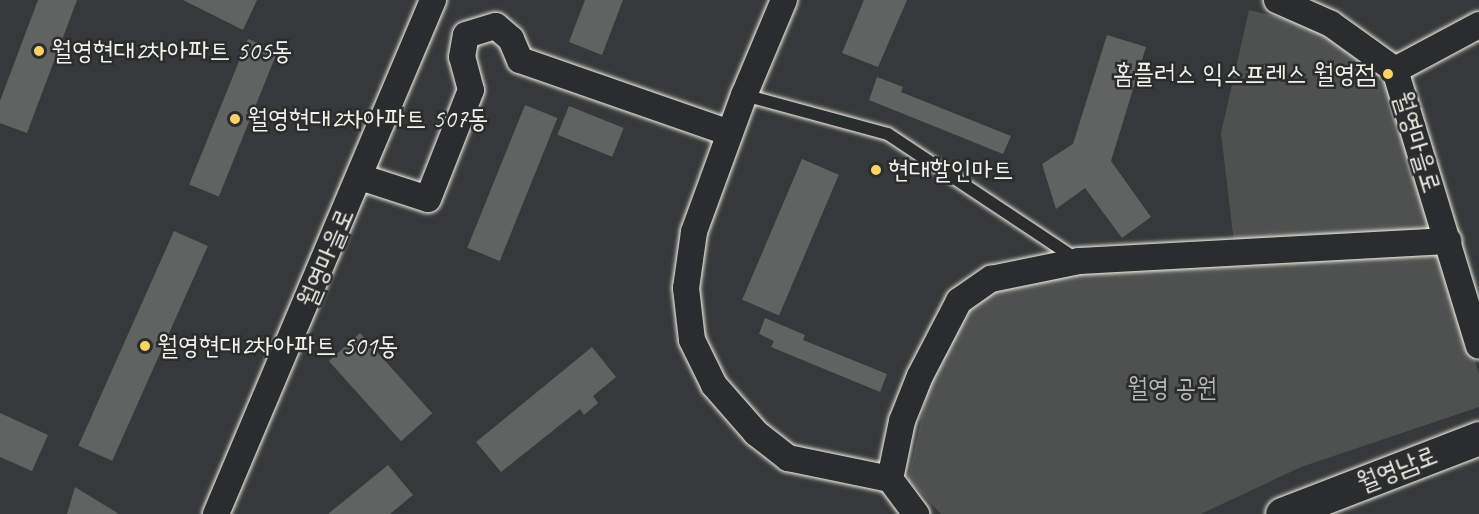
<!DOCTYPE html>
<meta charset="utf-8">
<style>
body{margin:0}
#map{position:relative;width:1479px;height:514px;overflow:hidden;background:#363939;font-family:Caveat,"Poor Story",sans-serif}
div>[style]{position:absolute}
.green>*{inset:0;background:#4e514f}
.building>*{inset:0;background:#616362;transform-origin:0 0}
.roads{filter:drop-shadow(0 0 2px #f4f1e8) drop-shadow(0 0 2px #f4f1e8)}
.service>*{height:12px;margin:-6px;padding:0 6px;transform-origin:6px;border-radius:6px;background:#2a2d2e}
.minor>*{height:26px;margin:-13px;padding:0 13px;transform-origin:13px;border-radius:13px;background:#2a2d2e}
.secondary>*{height:33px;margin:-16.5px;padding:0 16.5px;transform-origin:16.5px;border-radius:16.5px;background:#2a2d2e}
.dots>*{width:16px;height:16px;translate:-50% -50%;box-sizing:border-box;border:3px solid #2a2d2e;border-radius:50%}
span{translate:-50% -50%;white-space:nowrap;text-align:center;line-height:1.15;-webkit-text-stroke:5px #2a2d2e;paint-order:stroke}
.poi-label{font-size:26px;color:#f4f1e8}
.left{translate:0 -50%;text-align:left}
.right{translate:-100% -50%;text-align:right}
.street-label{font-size:26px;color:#f4f1e8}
.park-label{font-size:26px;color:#bab9b2}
</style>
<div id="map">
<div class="green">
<i style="clip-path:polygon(1249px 10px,1325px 28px,1390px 83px,1438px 234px,1234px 243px,1221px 133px)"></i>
<i style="clip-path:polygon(1438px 251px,1479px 374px,1479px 407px,1301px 467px,1201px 514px,941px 514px,908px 479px,932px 370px,964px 309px,1016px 282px,1226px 253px)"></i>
</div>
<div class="building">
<i style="clip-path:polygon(38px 0,77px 0,27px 133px,0 123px,0 101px)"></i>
<i style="clip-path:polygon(183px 0,257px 0,243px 30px)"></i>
<i style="clip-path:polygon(585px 0,623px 0,602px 55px,569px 42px)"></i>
<i style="clip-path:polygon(864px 0,907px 0,878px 67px,842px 53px)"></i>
<i style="clip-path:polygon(1107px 35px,1146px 47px,1111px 161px,1151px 217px,1122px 238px,1085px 188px,1056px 209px,1042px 164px,1073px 144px)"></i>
<i style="left:248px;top:39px;width:32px;height:157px;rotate:22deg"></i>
<i style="clip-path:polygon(877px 77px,903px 87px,901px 92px,1011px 136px,1003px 154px,869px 100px)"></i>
<i style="left:525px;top:105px;width:35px;height:154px;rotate:22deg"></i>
<i style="left:569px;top:106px;width:59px;height:31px;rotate:22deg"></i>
<i style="left:802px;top:159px;width:40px;height:153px;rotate:23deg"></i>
<i style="left:174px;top:231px;width:37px;height:235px;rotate:24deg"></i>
<i style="clip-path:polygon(765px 318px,805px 335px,803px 340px,887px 374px,880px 392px,771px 347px,774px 341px,759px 334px)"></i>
<i style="left:360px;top:333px;width:108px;height:42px;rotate:48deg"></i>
<i style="clip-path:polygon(592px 347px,616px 377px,593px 396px,598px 403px,584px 415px,580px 409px,501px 472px,476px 442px)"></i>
<i style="clip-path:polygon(0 413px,48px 435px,32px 471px,0 457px)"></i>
<i style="clip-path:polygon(388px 465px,413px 495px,390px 514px,328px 514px)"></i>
<i style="clip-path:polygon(75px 487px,119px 514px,67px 514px)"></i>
</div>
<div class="roads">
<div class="service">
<i style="left:744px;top:95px;width:149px;rotate:15.2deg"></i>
<i style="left:888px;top:134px;width:228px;rotate:33.6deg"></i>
</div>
<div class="minor">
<i style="left:784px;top:0;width:103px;rotate:112.8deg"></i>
<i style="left:744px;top:95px;width:146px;rotate:110.1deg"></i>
<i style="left:694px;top:232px;width:57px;rotate:98.1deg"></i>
<i style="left:686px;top:288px;width:52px;rotate:83.4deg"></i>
<i style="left:692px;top:340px;width:50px;rotate:63.9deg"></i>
<i style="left:714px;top:385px;width:64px;rotate:48.8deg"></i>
<i style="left:756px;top:433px;width:41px;rotate:38deg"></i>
<i style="left:788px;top:458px;width:104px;rotate:11.6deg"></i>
<i style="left:890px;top:479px;width:44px;rotate:53.4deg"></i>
<i style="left:1277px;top:0;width:59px;rotate:24deg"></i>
<i style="left:1331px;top:24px;width:79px;rotate:35.7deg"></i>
<i style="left:1395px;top:70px;width:288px;rotate:73.1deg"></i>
<i style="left:1395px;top:70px;width:95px;rotate:-28.2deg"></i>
<i style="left:360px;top:177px;width:71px;rotate:17.9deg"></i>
<i style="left:428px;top:199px;width:117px;rotate:-68.5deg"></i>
<i style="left:471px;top:90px;width:34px;rotate:-105deg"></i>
<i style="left:462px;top:57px;width:22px;rotate:-80deg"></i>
<i style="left:466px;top:35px;width:31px;rotate:-17deg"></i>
<i style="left:496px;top:26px;width:20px;rotate:41deg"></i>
<i style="left:511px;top:39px;width:23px;rotate:67deg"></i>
<i style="left:520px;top:60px;width:222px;rotate:19.2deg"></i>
<i style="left:890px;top:479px;width:59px;rotate:-78.3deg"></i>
<i style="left:902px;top:421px;width:48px;rotate:-68.2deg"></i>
<i style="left:920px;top:376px;width:85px;rotate:-62.5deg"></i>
<i style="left:959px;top:301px;width:39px;rotate:-35deg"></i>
<i style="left:991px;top:279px;width:90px;rotate:-11.6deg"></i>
<i style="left:1079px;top:261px;width:370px;rotate:-3.1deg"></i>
<i style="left:216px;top:514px;width:558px;rotate:-67.11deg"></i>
</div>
<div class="secondary">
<i style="left:1282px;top:514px;width:211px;rotate:-21.1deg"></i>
</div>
</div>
<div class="dots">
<i style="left:39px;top:51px;background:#ffd166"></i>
<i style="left:1388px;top:74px;background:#ffd166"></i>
<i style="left:235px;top:119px;background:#ffd166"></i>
<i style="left:876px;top:170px;background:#ffd166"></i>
<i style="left:145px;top:346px;background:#ffd166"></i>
</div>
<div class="poi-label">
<span class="left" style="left:51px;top:51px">월영현대2차아파트 505동</span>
<span class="right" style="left:1376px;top:74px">홈플러스 익스프레스 월영점</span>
<span class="left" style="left:247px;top:119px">월영현대2차아파트 507동</span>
<span class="left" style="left:888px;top:170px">현대할인마트</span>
<span class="left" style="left:157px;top:346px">월영현대2차아파트 501동</span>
</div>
<div class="street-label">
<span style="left:1417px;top:142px;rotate:73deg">월영마을로</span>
<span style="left:326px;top:258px;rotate:-67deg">월영마을로</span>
<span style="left:1397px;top:469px;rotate:-21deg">월영남로</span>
</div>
<div class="park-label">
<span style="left:1172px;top:388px">월영 공원</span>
</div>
</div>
